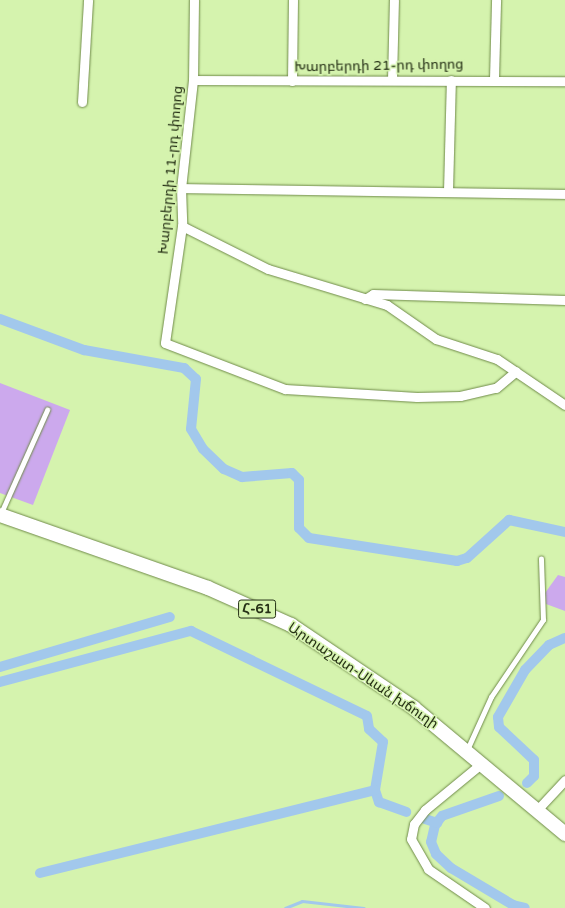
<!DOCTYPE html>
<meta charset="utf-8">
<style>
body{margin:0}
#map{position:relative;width:565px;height:908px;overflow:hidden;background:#d5f3ae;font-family:"Varela Round","Noto Sans Armenian",sans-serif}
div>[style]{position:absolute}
.green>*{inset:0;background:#cca9ed}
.stream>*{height:3px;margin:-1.5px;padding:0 1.5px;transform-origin:1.5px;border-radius:1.5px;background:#a2c8ec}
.canal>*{height:10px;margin:-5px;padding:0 5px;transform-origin:5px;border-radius:5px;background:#a2c8ec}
.roads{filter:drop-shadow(0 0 1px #708b4a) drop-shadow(0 0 1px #708b4a)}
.lane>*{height:4.5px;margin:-2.25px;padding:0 2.25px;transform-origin:2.25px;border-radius:2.25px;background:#fff}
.street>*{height:9px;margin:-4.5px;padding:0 4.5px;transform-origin:4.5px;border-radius:4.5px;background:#fff}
.primary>*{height:14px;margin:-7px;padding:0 7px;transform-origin:7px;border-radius:7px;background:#fff}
span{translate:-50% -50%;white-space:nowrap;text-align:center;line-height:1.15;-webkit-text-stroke:3px #d5f3ae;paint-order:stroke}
.shield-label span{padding:1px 3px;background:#d5f3ae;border:1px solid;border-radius:3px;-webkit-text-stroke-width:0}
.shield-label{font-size:13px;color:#263116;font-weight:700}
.street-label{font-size:14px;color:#263116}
</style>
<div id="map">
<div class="green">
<i style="clip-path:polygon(0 383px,70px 410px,33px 505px,0 493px)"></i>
<i style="clip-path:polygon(558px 575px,565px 577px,565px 611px,546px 604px,545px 593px)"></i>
</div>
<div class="stream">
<i style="left:285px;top:908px;width:18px;rotate:-22deg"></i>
<i style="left:302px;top:901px;width:62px;rotate:6.4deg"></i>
</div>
<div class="canal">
<i style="left:0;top:319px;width:90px;rotate:20.3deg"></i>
<i style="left:84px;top:350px;width:102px;rotate:10.2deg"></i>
<i style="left:184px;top:368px;width:16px;rotate:43deg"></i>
<i style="left:196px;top:379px;width:50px;rotate:95.7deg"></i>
<i style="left:191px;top:429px;width:23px;rotate:59deg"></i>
<i style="left:203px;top:449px;width:29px;rotate:44deg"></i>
<i style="left:224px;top:469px;width:20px;rotate:24deg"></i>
<i style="left:242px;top:477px;width:50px;rotate:-4.6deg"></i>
<i style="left:292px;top:473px;width:10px;rotate:45deg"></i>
<i style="left:299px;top:480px;width:48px;rotate:90deg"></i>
<i style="left:299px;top:528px;width:14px;rotate:45deg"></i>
<i style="left:309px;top:538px;width:150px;rotate:8.8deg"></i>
<i style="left:457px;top:561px;width:10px;rotate:-17deg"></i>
<i style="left:467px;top:558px;width:57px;rotate:-42.1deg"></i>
<i style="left:509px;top:520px;width:57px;rotate:12.1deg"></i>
<i style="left:0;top:667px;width:177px;rotate:-16.4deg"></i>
<i style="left:0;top:682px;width:198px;rotate:-15deg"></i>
<i style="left:191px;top:631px;width:195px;rotate:25.8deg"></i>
<i style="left:367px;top:716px;width:13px;rotate:81deg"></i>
<i style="left:369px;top:729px;width:19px;rotate:43deg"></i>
<i style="left:383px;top:742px;width:49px;rotate:99.5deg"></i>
<i style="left:375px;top:790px;width:13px;rotate:72deg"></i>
<i style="left:379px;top:802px;width:29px;rotate:20deg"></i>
<i style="left:527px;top:783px;width:10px;rotate:-45deg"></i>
<i style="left:534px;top:776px;width:16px;rotate:-90deg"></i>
<i style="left:534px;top:760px;width:48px;rotate:-136.7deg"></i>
<i style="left:499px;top:727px;width:10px;rotate:-96deg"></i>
<i style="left:498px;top:717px;width:54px;rotate:-60.1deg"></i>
<i style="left:525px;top:670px;width:35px;rotate:-46deg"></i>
<i style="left:549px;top:645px;width:17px;rotate:-24deg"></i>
<i style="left:499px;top:796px;width:60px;rotate:160.7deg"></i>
<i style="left:442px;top:816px;width:11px;rotate:128deg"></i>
<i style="left:435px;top:825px;width:17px;rotate:103deg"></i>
<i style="left:431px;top:842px;width:13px;rotate:67deg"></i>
<i style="left:436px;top:854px;width:21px;rotate:43deg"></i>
<i style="left:451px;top:868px;width:72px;rotate:30.8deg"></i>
<i style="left:513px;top:905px;width:12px;rotate:14deg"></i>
<i style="left:425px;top:819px;width:13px;rotate:18deg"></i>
<i style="left:40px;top:873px;width:345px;rotate:-13.9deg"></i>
</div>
<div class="roads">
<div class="lane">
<i style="left:1px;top:513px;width:113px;rotate:-65.9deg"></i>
<i style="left:467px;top:750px;width:58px;rotate:-65.6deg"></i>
<i style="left:491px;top:697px;width:93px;rotate:-56deg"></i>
<i style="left:543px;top:620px;width:61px;rotate:-91.9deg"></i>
</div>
<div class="street">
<i style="left:194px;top:0;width:80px;rotate:90.7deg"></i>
<i style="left:193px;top:80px;width:109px;rotate:96.3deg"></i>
<i style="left:181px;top:188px;width:38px;rotate:88deg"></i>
<i style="left:182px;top:226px;width:118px;rotate:98.3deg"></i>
<i style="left:165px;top:343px;width:129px;rotate:21deg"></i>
<i style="left:285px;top:389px;width:132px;rotate:3.5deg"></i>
<i style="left:417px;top:397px;width:43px;rotate:-1.3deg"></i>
<i style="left:460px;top:396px;width:37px;rotate:-13deg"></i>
<i style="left:496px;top:388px;width:26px;rotate:-40deg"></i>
<i style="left:494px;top:79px;width:79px;rotate:-88.5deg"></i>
<i style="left:193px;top:80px;width:372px;rotate:0.2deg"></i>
<i style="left:392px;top:80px;width:80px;rotate:-88.6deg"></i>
<i style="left:292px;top:81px;width:81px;rotate:-89.3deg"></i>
<i style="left:82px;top:102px;width:102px;rotate:-86.6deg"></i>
<i style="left:181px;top:188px;width:384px;rotate:0.9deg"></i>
<i style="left:448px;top:191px;width:111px;rotate:-88.5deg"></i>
<i style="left:182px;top:226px;width:96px;rotate:26.6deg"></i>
<i style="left:268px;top:269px;width:124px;rotate:16.8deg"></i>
<i style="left:387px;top:305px;width:60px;rotate:34.8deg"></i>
<i style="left:436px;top:339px;width:64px;rotate:18.2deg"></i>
<i style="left:497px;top:359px;width:82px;rotate:34.1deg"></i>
<i style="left:365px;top:299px;width:9px;rotate:-32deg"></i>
<i style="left:373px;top:294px;width:192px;rotate:1.8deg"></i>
<i style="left:482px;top:763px;width:74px;rotate:140.5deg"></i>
<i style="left:425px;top:810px;width:18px;rotate:128deg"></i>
<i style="left:414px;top:824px;width:15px;rotate:101deg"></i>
<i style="left:411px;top:839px;width:34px;rotate:60deg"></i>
<i style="left:428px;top:869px;width:69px;rotate:34.4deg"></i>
<i style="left:537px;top:810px;width:41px;rotate:-47deg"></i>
</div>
<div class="primary">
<i style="left:0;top:515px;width:220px;rotate:19.3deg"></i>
<i style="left:208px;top:588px;width:91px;rotate:24deg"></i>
<i style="left:291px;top:625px;width:148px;rotate:34deg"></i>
<i style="left:414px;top:708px;width:197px;rotate:39.8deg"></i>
</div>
</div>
<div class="shield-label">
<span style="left:257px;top:609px">Հ-61</span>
</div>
<div class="street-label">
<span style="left:379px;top:66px;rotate:-1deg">Խարբերդի 21-րդ փողոց</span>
<span style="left:171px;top:170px;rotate:-85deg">Խարբերդի 11-րդ փողոց</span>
<span style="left:363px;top:676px;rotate:34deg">Արտաշատ-Սևան խճուղի</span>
</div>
</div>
